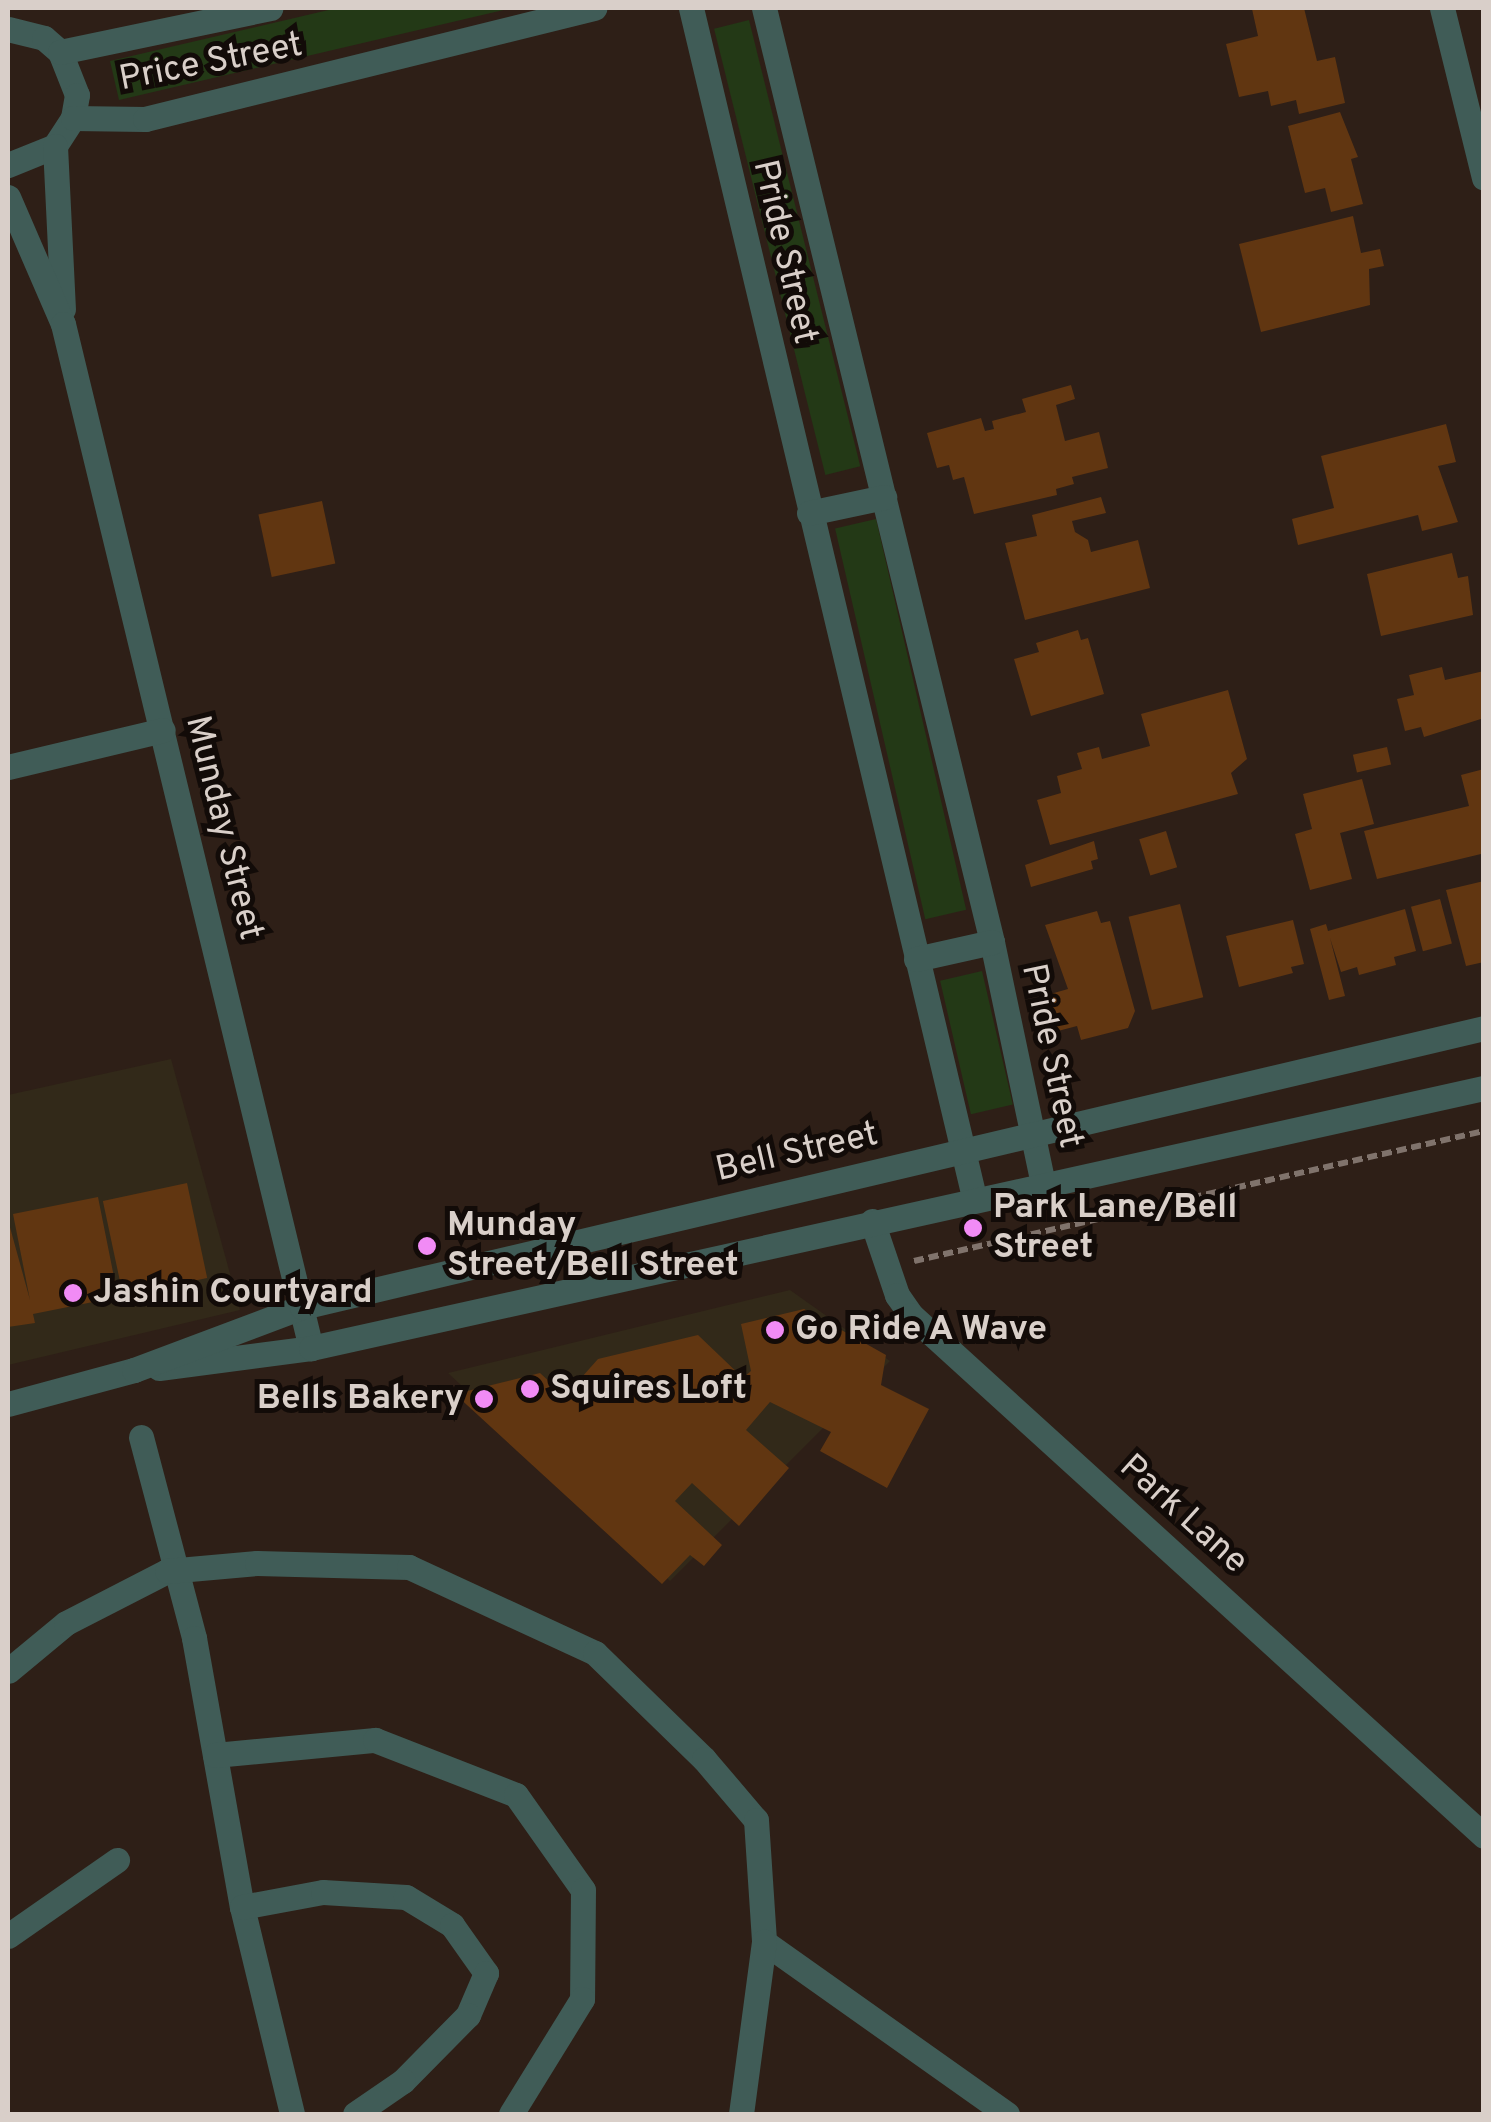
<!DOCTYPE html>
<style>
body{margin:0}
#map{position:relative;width:1491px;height:2122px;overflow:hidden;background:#2e1f17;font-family:Overpass,sans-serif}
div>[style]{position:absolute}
.commercial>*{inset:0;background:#322919}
.green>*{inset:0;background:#233916;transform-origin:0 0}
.building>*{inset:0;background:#613611;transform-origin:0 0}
.path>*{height:6px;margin-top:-3px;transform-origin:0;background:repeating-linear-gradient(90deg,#80736c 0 10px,transparent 0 15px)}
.minor>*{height:25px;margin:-12.5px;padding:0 12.5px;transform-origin:12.5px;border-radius:12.5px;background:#405c57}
.dots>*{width:28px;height:28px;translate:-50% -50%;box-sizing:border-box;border:5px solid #120b08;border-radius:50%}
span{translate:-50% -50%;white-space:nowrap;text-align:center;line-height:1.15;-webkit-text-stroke:10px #120b08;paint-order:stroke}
.street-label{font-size:35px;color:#d9cfc9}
.poi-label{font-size:35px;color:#d9cfc9;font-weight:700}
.left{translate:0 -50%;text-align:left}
.right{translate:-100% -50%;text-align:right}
.frame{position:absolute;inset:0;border:10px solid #d9cfc9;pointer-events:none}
</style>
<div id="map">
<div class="commercial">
<i style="clip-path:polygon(171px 1059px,240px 1310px,8px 1365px,8px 1095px)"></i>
<i style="clip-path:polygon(790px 1290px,890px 1361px,670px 1581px,448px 1373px)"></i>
</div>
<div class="green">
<i style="clip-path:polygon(337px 8px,512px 8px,119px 100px,110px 61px)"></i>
<i style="left:749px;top:20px;width:460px;height:36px;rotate:76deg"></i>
<i style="left:876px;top:519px;width:401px;height:42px;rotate:77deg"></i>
<i style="left:982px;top:971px;width:137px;height:43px;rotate:77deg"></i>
</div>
<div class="building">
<i style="clip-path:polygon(1304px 8px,1317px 61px,1335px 57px,1345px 103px,1299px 114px,1296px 100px,1271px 106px,1268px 91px,1239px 97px,1226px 44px,1258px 36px,1252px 9px)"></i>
<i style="clip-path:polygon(1340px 112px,1358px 157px,1351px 159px,1363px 204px,1331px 212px,1325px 188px,1305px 193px,1288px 126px)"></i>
<i style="clip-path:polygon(1353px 216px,1361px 253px,1380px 249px,1384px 266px,1369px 269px,1370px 305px,1261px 332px,1239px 244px)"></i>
<i style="clip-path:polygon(1071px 385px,1075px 399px,1056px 405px,1065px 441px,1099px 432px,1108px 468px,1072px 477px,1074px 484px,1056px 489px,1057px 495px,974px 514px,964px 477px,953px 480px,949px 465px,937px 468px,927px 433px,981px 418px,985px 431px,994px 429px,992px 421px,1026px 412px,1022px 399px)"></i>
<i style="clip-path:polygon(1446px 424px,1456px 462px,1438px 466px,1458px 522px,1422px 531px,1418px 515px,1298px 545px,1292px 519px,1334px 508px,1321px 456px)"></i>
<i style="clip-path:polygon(1101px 497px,1106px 513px,1072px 521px,1075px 532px,1088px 540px,1091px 552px,1138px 540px,1150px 588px,1025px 620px,1005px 543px,1037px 536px,1032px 515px)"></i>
<i style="left:322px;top:501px;width:64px;height:65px;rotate:78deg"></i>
<i style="clip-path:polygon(1452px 553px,1458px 578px,1468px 576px,1473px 615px,1381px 636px,1367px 574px)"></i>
<i style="clip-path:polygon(1078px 630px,1081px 640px,1088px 638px,1104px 694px,1031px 716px,1014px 659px,1039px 652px,1036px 643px)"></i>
<i style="clip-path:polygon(1442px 667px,1445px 680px,1484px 671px,1484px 718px,1424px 737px,1421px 727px,1405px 731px,1397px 699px,1414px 695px,1409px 675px)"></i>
<i style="clip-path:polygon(1228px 690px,1247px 759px,1231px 773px,1238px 794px,1050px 845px,1037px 800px,1061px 793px,1057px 776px,1082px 769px,1077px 753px,1099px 747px,1102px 759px,1150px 746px,1141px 714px)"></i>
<i style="left:1387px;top:747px;width:18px;height:35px;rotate:77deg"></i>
<i style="clip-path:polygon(1484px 769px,1481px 854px,1377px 879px,1364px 831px,1469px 806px,1461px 775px)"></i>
<i style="clip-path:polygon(1362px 779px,1374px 824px,1340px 833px,1352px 879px,1310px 890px,1295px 834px,1312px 829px,1303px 794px)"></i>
<i style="left:1166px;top:831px;width:38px;height:28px;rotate:73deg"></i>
<i style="clip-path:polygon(1094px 841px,1098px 859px,1091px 861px,1093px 869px,1031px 887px,1025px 865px)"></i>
<i style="clip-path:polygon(1484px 881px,1484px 962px,1466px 966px,1446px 890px)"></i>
<i style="left:1440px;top:899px;width:46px;height:30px;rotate:75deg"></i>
<i style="left:1180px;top:904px;width:96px;height:53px;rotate:76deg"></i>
<i style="clip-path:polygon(1405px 909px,1416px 951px,1394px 957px,1396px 965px,1359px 975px,1357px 967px,1341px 972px,1330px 938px,1345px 996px,1329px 1000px,1310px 929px,1326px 924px,1328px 931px)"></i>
<i style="clip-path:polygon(1097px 911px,1101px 923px,1110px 921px,1135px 1011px,1128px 1028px,1081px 1040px,1077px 1026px,1058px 1031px,1052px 1012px,1047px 995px,1068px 989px,1045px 925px)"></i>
<i style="clip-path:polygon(1293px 920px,1304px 964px,1291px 967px,1293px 973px,1239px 987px,1226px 936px)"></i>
<i style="left:187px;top:1183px;width:97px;height:86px;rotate:78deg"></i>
<i style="clip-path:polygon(98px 1197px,118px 1297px,33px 1314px,35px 1323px,8px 1327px,8px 1220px,30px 1300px,13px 1214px)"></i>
<i style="clip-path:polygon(804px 1309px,886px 1355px,881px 1385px,929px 1409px,887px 1488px,820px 1451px,831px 1432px,770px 1402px,746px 1430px,789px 1468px,739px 1526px,692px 1483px,675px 1501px,722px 1545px,704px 1566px,690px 1555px,662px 1584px,455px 1394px,540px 1373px,565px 1396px,598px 1359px,698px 1335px,743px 1378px,751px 1371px,741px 1324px)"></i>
</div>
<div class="path">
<i style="left:914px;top:1261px;width:585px;rotate:-12.85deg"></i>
</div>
<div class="minor">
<i style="left:691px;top:8px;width:1222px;rotate:76.61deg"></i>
<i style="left:764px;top:8px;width:961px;rotate:76.28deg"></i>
<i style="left:992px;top:942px;width:247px;rotate:78.1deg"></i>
<i style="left:1442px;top:8px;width:175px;rotate:76.1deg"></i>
<i style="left:8px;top:29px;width:37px;rotate:14deg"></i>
<i style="left:44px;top:38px;width:21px;rotate:41deg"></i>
<i style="left:60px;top:52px;width:46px;rotate:68.4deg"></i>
<i style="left:77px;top:95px;width:23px;rotate:100deg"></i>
<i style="left:73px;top:118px;width:33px;rotate:123deg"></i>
<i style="left:55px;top:146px;width:51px;rotate:158deg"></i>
<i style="left:60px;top:52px;width:215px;rotate:-11.8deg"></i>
<i style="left:73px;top:118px;width:72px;rotate:0.8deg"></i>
<i style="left:145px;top:119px;width:463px;rotate:-13.9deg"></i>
<i style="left:55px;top:146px;width:163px;rotate:87.2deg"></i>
<i style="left:8px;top:197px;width:138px;rotate:66.6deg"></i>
<i style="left:63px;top:324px;width:1054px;rotate:76.39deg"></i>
<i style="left:809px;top:513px;width:77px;rotate:-12deg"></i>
<i style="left:8px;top:767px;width:159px;rotate:-13.4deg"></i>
<i style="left:916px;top:959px;width:78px;rotate:-12.6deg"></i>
<i style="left:872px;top:1221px;width:78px;rotate:71.3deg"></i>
<i style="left:897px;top:1295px;width:24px;rotate:55deg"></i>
<i style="left:911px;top:1315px;width:774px;rotate:42.28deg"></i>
<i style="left:159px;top:1368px;width:153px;rotate:-7.5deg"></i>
<i style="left:311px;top:1348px;width:1201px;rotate:-12.5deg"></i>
<i style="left:8px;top:1404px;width:131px;rotate:-15.1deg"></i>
<i style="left:134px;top:1370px;width:179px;rotate:-20.6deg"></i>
<i style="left:302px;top:1307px;width:1214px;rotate:-13.28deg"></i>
<i style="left:141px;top:1437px;width:208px;rotate:75.2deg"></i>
<i style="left:194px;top:1638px;width:273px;rotate:79.9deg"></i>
<i style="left:242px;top:1907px;width:213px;rotate:76.4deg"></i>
<i style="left:8px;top:1671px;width:75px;rotate:-39.6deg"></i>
<i style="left:66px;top:1623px;width:114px;rotate:-27.2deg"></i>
<i style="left:167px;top:1571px;width:90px;rotate:-5.1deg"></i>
<i style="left:257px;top:1563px;width:152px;rotate:1.5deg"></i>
<i style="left:409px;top:1567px;width:205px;rotate:24.8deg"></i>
<i style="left:595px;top:1653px;width:152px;rotate:44.2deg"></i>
<i style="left:704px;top:1759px;width:80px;rotate:49.6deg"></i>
<i style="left:756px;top:1820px;width:122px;rotate:86.2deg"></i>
<i style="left:764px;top:1942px;width:298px;rotate:35.3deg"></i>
<i style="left:215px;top:1755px;width:161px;rotate:-5.4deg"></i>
<i style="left:375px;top:1740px;width:151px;rotate:21.3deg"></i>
<i style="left:516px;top:1795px;width:116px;rotate:54.8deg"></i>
<i style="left:583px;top:1890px;width:109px;rotate:90.5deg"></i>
<i style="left:582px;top:1999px;width:135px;rotate:121.7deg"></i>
<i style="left:242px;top:1907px;width:82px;rotate:-10.5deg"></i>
<i style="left:323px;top:1892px;width:83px;rotate:3.4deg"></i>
<i style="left:406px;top:1897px;width:54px;rotate:31.3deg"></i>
<i style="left:452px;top:1925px;width:59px;rotate:54.7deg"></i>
<i style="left:486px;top:1973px;width:46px;rotate:113.2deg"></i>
<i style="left:468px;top:2015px;width:93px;rotate:134.6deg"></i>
<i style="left:403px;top:2081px;width:58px;rotate:145.5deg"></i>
<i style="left:8px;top:1936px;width:133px;rotate:-34.9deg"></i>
<i style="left:741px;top:2114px;width:174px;rotate:-82.4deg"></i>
</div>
<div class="dots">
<i style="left:973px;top:1228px;background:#f18bf5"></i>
<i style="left:427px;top:1246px;background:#f18bf5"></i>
<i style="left:73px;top:1293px;background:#f18bf5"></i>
<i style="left:775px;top:1330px;background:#f18bf5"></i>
<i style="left:530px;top:1389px;background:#f18bf5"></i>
<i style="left:484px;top:1399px;background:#f18bf5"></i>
</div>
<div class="street-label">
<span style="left:211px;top:63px;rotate:-11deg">Price Street</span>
<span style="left:784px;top:252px;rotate:77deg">Pride Street</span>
<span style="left:223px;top:828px;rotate:76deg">Munday Street</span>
<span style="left:1051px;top:1056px;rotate:78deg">Pride Street</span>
<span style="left:797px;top:1153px;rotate:-13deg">Bell Street</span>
<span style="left:1183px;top:1515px;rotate:42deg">Park Lane</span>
</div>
<div class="poi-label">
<span class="left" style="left:993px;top:1228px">Park Lane/Bell<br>Street</span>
<span class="left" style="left:447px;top:1246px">Munday<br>Street/Bell Street</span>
<span class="left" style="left:93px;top:1293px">Jashin Courtyard</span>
<span class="left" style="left:795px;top:1330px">Go Ride A Wave</span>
<span class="left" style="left:550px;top:1389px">Squires Loft</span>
<span class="right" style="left:464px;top:1399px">Bells Bakery</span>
</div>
<div class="frame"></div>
</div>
